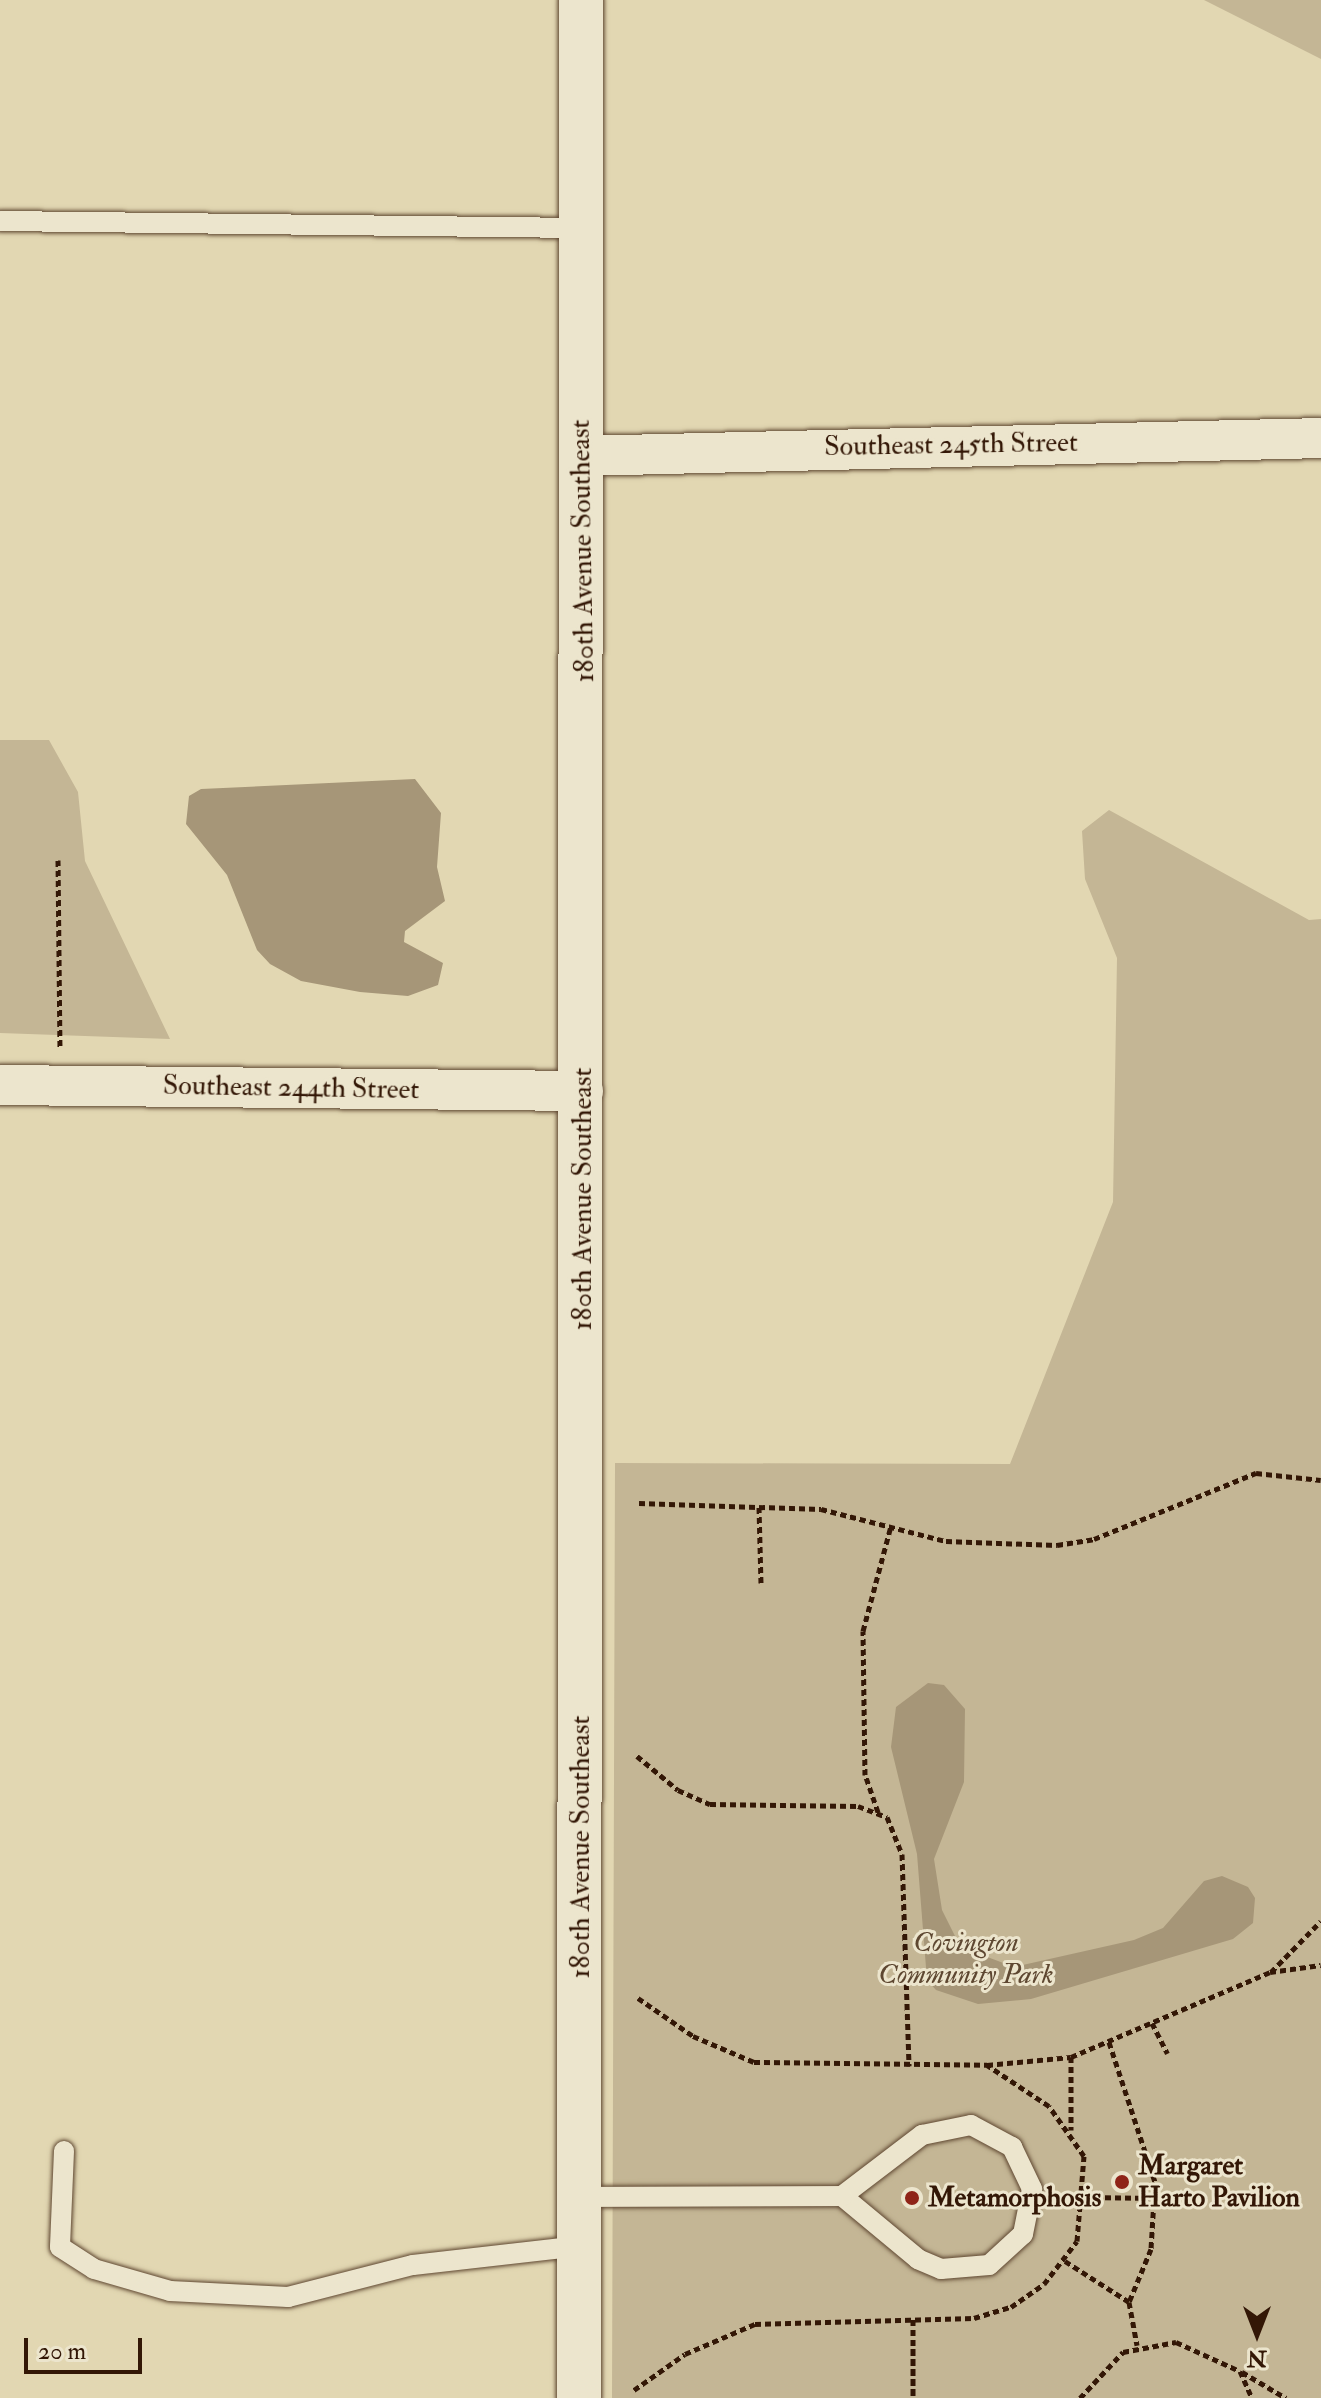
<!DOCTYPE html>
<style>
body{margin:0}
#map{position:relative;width:1321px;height:2398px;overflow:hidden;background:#e2d7b2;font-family:"IM FELL Double Pica",serif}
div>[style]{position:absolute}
.green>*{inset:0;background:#c4b695}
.water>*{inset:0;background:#a69678}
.path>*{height:5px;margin-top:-2.5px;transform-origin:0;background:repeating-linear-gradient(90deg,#331706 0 6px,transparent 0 10px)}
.roads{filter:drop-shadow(0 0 2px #5f4731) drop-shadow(0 0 2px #5f4731)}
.lane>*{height:20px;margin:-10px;padding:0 10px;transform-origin:10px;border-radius:10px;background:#ece5cd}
.street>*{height:40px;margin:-20px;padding:0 20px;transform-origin:20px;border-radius:20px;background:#ece5cd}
.secondary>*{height:44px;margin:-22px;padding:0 22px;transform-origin:22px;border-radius:22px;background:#ece5cd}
.dots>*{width:22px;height:22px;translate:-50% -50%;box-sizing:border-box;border:4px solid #ece5cd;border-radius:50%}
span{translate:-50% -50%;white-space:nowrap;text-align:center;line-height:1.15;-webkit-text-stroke:6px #ece5cd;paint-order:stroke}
.street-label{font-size:28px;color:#331706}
.park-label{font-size:28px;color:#5e4731;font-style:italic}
.poi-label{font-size:28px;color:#331706;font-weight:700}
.left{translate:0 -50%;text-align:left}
.north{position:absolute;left:1217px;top:2294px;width:80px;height:80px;-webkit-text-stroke:6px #ece5cd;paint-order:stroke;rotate:180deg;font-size:22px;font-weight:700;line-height:32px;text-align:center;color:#331706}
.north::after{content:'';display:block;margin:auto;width:28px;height:36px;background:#331706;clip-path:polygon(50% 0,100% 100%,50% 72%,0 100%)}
.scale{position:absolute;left:24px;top:2338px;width:118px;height:36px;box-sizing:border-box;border:4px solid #331706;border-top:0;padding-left:10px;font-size:24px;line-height:28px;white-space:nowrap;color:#331706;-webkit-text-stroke:6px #ece5cd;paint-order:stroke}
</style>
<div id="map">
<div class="green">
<i style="clip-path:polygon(1204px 0,1321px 0,1321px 59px)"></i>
<i style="clip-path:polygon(0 740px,49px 740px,78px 792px,85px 861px,170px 1039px,0 1033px)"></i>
<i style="clip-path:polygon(1109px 810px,1309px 920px,1321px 919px,1321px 2398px,612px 2398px,615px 1463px,1010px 1464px,1113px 1202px,1117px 958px,1085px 879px,1082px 831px)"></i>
</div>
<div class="water">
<i style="clip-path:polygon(415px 779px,441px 813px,437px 867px,445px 901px,405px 931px,404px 942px,443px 963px,438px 985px,408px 996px,360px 992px,301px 981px,270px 964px,257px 950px,227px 875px,186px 824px,189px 796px,201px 789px)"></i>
<i style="clip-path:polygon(928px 1683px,944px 1685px,965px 1709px,964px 1782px,934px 1859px,942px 1910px,956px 1938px,974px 1952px,1014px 1967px,1134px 1940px,1163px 1928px,1204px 1881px,1222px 1876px,1248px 1887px,1255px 1898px,1253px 1923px,1233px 1939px,1031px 1999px,978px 2004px,936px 1990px,927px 1980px,917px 1854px,891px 1747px,896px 1707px)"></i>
</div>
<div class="path">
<i style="left:58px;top:860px;width:188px;rotate:89.4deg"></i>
<i style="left:639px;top:1503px;width:182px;rotate:1.9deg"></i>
<i style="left:821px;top:1509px;width:129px;rotate:14.4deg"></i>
<i style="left:946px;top:1541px;width:111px;rotate:2.1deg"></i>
<i style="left:1057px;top:1545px;width:37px;rotate:-9deg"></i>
<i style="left:1094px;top:1539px;width:175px;rotate:-22.2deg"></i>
<i style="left:1256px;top:1473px;width:65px;rotate:6.1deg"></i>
<i style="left:759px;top:1507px;width:76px;rotate:88.5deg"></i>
<i style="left:637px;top:1756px;width:53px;rotate:39.7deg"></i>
<i style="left:678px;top:1790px;width:35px;rotate:24deg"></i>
<i style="left:710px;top:1804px;width:148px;rotate:0.8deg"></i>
<i style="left:858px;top:1806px;width:31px;rotate:21deg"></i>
<i style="left:887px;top:1817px;width:40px;rotate:68deg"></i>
<i style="left:902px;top:1854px;width:212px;rotate:88.1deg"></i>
<i style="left:878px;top:1812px;width:39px;rotate:-109deg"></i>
<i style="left:865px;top:1775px;width:144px;rotate:-90.8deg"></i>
<i style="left:863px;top:1631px;width:109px;rotate:-75.1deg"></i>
<i style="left:1271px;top:1972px;width:71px;rotate:-45.6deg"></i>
<i style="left:638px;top:1998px;width:67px;rotate:34.6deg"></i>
<i style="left:693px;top:2036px;width:66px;rotate:23.1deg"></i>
<i style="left:754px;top:2062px;width:233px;rotate:0.7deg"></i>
<i style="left:987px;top:2065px;width:84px;rotate:-5.4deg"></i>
<i style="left:1071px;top:2057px;width:216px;rotate:-23.1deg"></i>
<i style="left:1270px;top:1972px;width:51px;rotate:-7.8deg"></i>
<i style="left:1152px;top:2023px;width:34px;rotate:63deg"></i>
<i style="left:1109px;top:2042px;width:147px;rotate:71.8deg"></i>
<i style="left:1155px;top:2182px;width:67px;rotate:93.4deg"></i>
<i style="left:1151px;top:2249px;width:57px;rotate:112.5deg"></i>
<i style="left:1071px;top:2057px;width:73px;rotate:90deg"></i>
<i style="left:1085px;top:2197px;width:71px;rotate:0.8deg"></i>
<i style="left:1065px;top:2261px;width:76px;rotate:32.6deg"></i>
<i style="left:1129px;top:2302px;width:44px;rotate:79.5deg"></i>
<i style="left:913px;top:2319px;width:79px;rotate:90deg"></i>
<i style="left:1242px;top:2372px;width:51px;rotate:30.6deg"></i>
<i style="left:634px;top:2390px;width:62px;rotate:-35.2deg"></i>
<i style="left:685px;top:2354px;width:76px;rotate:-23.2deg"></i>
<i style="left:755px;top:2324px;width:219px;rotate:-1.6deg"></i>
<i style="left:974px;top:2318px;width:39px;rotate:-17deg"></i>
<i style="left:1011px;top:2307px;width:40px;rotate:-34.9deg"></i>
<i style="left:1044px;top:2284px;width:54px;rotate:-52.5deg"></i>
<i style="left:1077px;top:2241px;width:85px;rotate:-85.3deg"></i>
<i style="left:1084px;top:2156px;width:61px;rotate:-125deg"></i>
<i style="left:1049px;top:2106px;width:74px;rotate:-146.5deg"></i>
<i style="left:1080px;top:2398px;width:63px;rotate:-46.9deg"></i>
<i style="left:1123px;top:2352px;width:54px;rotate:-10.7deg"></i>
<i style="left:1176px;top:2342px;width:70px;rotate:24.4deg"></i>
<i style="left:1240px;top:2371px;width:30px;rotate:66deg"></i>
</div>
<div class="roads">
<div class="lane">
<i style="left:0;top:221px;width:582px;rotate:0.69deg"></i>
<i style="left:971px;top:2125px;width:47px;rotate:28.2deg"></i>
<i style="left:1012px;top:2147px;width:47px;rotate:64.5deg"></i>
<i style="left:1032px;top:2189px;width:46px;rotate:101.3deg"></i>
<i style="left:1023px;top:2234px;width:46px;rotate:137.6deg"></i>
<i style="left:989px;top:2265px;width:48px;rotate:175.2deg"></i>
<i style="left:941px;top:2269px;width:25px;rotate:-157deg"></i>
<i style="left:918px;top:2259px;width:99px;rotate:-140.3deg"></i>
<i style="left:842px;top:2196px;width:101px;rotate:-37.3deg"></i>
<i style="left:922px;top:2135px;width:50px;rotate:-11.5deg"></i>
<i style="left:64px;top:2151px;width:96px;rotate:92.4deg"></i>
<i style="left:60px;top:2247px;width:40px;rotate:32.9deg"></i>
<i style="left:94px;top:2269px;width:79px;rotate:16.1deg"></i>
<i style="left:170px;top:2291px;width:118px;rotate:2.9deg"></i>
<i style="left:288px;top:2297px;width:129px;rotate:-14.4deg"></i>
<i style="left:413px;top:2265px;width:168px;rotate:-6.5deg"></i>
<i style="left:579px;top:2197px;width:263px;rotate:-0.2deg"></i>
</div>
<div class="street">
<i style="left:581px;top:456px;width:740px;rotate:-1.39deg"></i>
<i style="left:0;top:1085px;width:583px;rotate:0.59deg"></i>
</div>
<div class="secondary">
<i style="left:579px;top:2398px;width:2398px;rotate:-89.95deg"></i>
</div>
</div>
<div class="dots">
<i style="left:1122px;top:2182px;background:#8f2418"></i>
<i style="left:912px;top:2198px;background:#8f2418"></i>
</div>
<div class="street-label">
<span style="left:951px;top:445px;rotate:-1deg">Southeast 245th Street</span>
<span style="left:583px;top:551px;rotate:-91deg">180th Avenue Southeast</span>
<span style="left:291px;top:1088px;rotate:1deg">Southeast 244th Street</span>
<span style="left:583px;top:1199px;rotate:-90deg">180th Avenue Southeast</span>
<span style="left:581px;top:1847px;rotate:-90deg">180th Avenue Southeast</span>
</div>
<div class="park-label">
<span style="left:966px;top:1959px">Covington<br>Community Park</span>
</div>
<div class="poi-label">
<span class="left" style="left:1138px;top:2182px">Margaret<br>Harto Pavilion</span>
<span class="left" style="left:928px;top:2198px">Metamorphosis</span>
</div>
<div class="north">N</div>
<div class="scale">20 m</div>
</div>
